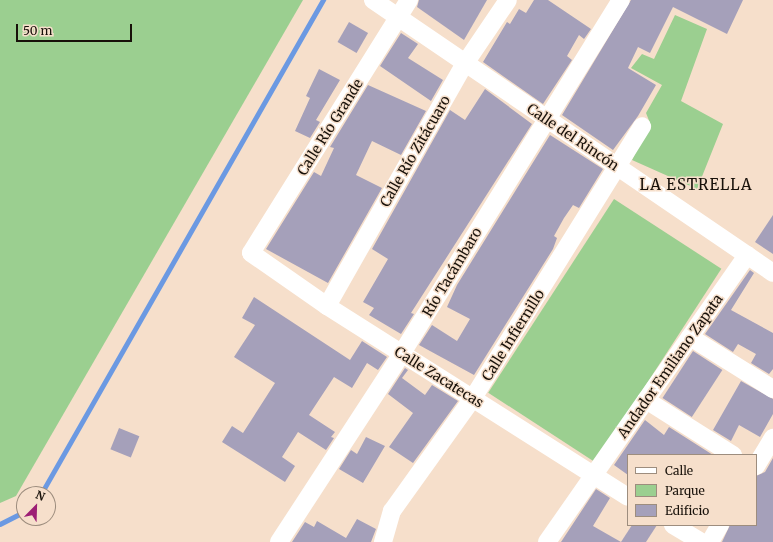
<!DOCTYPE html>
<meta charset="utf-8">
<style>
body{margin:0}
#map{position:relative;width:773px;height:542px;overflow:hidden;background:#f6dfcb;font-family:Merriweather,serif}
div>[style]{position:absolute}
.green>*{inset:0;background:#9bcf90;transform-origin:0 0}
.stream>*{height:4.5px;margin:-2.25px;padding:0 2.25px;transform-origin:2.25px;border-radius:2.25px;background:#6b99e2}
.building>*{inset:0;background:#a5a0ba;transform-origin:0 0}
.minor>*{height:18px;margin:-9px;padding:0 9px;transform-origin:9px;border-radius:9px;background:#fff}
span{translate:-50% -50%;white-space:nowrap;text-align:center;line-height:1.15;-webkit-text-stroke:3px #f6dfcb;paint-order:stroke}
.street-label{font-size:14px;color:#18110a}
.neighbourhood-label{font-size:15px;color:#18110a;letter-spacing:1px}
.legend{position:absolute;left:627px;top:454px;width:130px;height:72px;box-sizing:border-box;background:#f6dfcb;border:1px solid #9d8d7e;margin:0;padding:5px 7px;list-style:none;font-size:12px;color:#18110a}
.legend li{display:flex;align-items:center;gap:8px;height:20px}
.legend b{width:20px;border:1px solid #9d8d7e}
.north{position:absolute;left:16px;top:486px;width:40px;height:40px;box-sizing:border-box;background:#f6dfcb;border:1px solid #9d8d7e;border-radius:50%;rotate:23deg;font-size:11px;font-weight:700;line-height:16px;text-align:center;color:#18110a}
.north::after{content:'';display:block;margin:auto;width:14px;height:18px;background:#9d1f75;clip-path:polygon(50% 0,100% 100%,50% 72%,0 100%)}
.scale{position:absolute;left:16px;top:24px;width:116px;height:18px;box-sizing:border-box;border:2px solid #18110a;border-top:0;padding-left:5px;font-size:12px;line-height:14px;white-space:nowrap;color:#18110a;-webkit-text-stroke:3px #f6dfcb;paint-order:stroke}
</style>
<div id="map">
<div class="green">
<i style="clip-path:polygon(0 0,303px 0,16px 496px,0 503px)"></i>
<i style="clip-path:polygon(675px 15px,707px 29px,681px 101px,723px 124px,697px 189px,632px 160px,650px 123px,646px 113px,662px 85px,631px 68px,642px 54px,654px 59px)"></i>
<i style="left:614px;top:199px;width:128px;height:231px;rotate:33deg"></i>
</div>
<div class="stream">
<i style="left:41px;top:494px;width:569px;rotate:-60.28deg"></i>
<i style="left:0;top:524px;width:27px;rotate:-27deg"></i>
</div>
<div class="building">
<i style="clip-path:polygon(419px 0,487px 0,464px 40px,417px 7px)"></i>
<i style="clip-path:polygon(534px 0,548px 0,591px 29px,584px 39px,579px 35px,567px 56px,572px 60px,543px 104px,483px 62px,507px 22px,510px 24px,519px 9px,526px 13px)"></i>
<i style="clip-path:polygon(631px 0,743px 0,727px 34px,673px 7px,650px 53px,638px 47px,628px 68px,656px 85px,638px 116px,613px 150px,562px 115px)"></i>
<i style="left:349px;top:22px;width:22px;height:23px;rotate:30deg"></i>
<i style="clip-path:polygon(401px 33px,418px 44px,408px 58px,443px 80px,431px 101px,380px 66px)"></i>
<i style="clip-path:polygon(319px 69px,340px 80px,316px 120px,320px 122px,310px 138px,295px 131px,310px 98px,306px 96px)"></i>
<i style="clip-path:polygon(368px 85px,426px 111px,401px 155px,372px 141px,356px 175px,382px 188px,328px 283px,266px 249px,314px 172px,321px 176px,334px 148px,330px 147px)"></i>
<i style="clip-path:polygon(485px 89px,532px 124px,411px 313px,414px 314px,401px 334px,369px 315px,374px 308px,363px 302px,388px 259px,372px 249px,450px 110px,465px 120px)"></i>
<i style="clip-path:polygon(550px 135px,603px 169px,579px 208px,573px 205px,564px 218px,554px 236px,557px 238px,553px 249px,474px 375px,419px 345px,432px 325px,457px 341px,470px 319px,447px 307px,457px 285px)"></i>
<i style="clip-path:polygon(773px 215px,773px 254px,755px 242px)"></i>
<i style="clip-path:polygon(750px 270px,754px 273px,731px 310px,773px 333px,773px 369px,769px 374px,751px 363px,756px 354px,738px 344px,733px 352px,705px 334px)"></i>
<i style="clip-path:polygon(254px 297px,350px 360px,362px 341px,387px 357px,378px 370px,367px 363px,352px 388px,334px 377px,309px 415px,335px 432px,331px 437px,334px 438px,326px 450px,298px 432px,282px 457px,295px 466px,285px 482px,222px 442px,232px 426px,243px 433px,275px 383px,234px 357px,255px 325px,242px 318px)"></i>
<i style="left:693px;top:351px;width:35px;height:56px;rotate:33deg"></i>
<i style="clip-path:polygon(405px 368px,408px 370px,402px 378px,425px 395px,432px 385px,458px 401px,413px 463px,389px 447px,413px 413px,388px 394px)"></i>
<i style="clip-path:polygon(741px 381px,773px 399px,773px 414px,760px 437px,739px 425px,731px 441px,713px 430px)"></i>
<i style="clip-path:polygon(645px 420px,664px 435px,669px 427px,713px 455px,628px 455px,628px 475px,614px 465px)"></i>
<i style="left:119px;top:428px;width:22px;height:23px;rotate:22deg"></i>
<i style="clip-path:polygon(366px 437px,385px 446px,363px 483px,339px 469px,351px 450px,357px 454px)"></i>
<i style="clip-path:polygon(773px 458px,773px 542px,722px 542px,730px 525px,756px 525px,756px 476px,765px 472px)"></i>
<i style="clip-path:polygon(596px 489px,610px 498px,593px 526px,621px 542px,561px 542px)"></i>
<i style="clip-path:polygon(357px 519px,376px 529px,371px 542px,292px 542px,305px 522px,314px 527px,317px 521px,346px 538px)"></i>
<i style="clip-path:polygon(632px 525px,657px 525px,646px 542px,621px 542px)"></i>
</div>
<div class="minor">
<i style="left:373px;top:0;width:484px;rotate:34.3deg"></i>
<i style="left:409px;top:0;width:298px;rotate:122deg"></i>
<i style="left:251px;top:253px;width:93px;rotate:34.9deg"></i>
<i style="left:327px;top:306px;width:356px;rotate:32.4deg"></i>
<i style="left:327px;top:306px;width:277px;rotate:-60.4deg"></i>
<i style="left:464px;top:65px;width:78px;rotate:-55.9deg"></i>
<i style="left:690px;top:337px;width:98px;rotate:32.1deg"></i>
<i style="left:646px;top:400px;width:103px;rotate:32.3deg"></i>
<i style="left:756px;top:466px;width:33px;rotate:-59deg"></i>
<i style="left:673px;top:525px;width:33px;rotate:31deg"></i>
<i style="left:279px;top:542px;width:225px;rotate:-56.9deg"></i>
<i style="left:402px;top:353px;width:415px;rotate:-58.2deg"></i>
<i style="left:383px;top:542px;width:32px;rotate:-74deg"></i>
<i style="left:392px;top:511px;width:139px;rotate:-54.4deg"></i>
<i style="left:473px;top:398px;width:320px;rotate:-58.1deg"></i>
<i style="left:547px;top:542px;width:350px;rotate:-55.1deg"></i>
<i style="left:710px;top:542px;width:20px;rotate:-60deg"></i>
</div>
<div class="street-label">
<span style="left:330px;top:127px;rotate:-58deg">Calle Río Grande</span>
<span style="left:573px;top:137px;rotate:34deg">Calle del Rincón</span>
<span style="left:415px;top:151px;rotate:-60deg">Calle Río Zitácuaro</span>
<span style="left:452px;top:272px;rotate:-59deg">Río Tacámbaro</span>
<span style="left:513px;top:335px;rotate:-58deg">Calle Infiernillo</span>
<span style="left:670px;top:366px;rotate:-55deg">Andador Emiliano Zapata</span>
<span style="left:439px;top:377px;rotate:32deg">Calle Zacatecas</span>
</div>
<div class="neighbourhood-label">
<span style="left:696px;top:185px">LA ESTRELLA</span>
</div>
<ul class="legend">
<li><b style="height:5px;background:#fff"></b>Calle</li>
<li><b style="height:11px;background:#9bcf90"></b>Parque</li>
<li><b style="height:11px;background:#a5a0ba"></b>Edificio</li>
</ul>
<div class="north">N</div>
<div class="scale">50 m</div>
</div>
